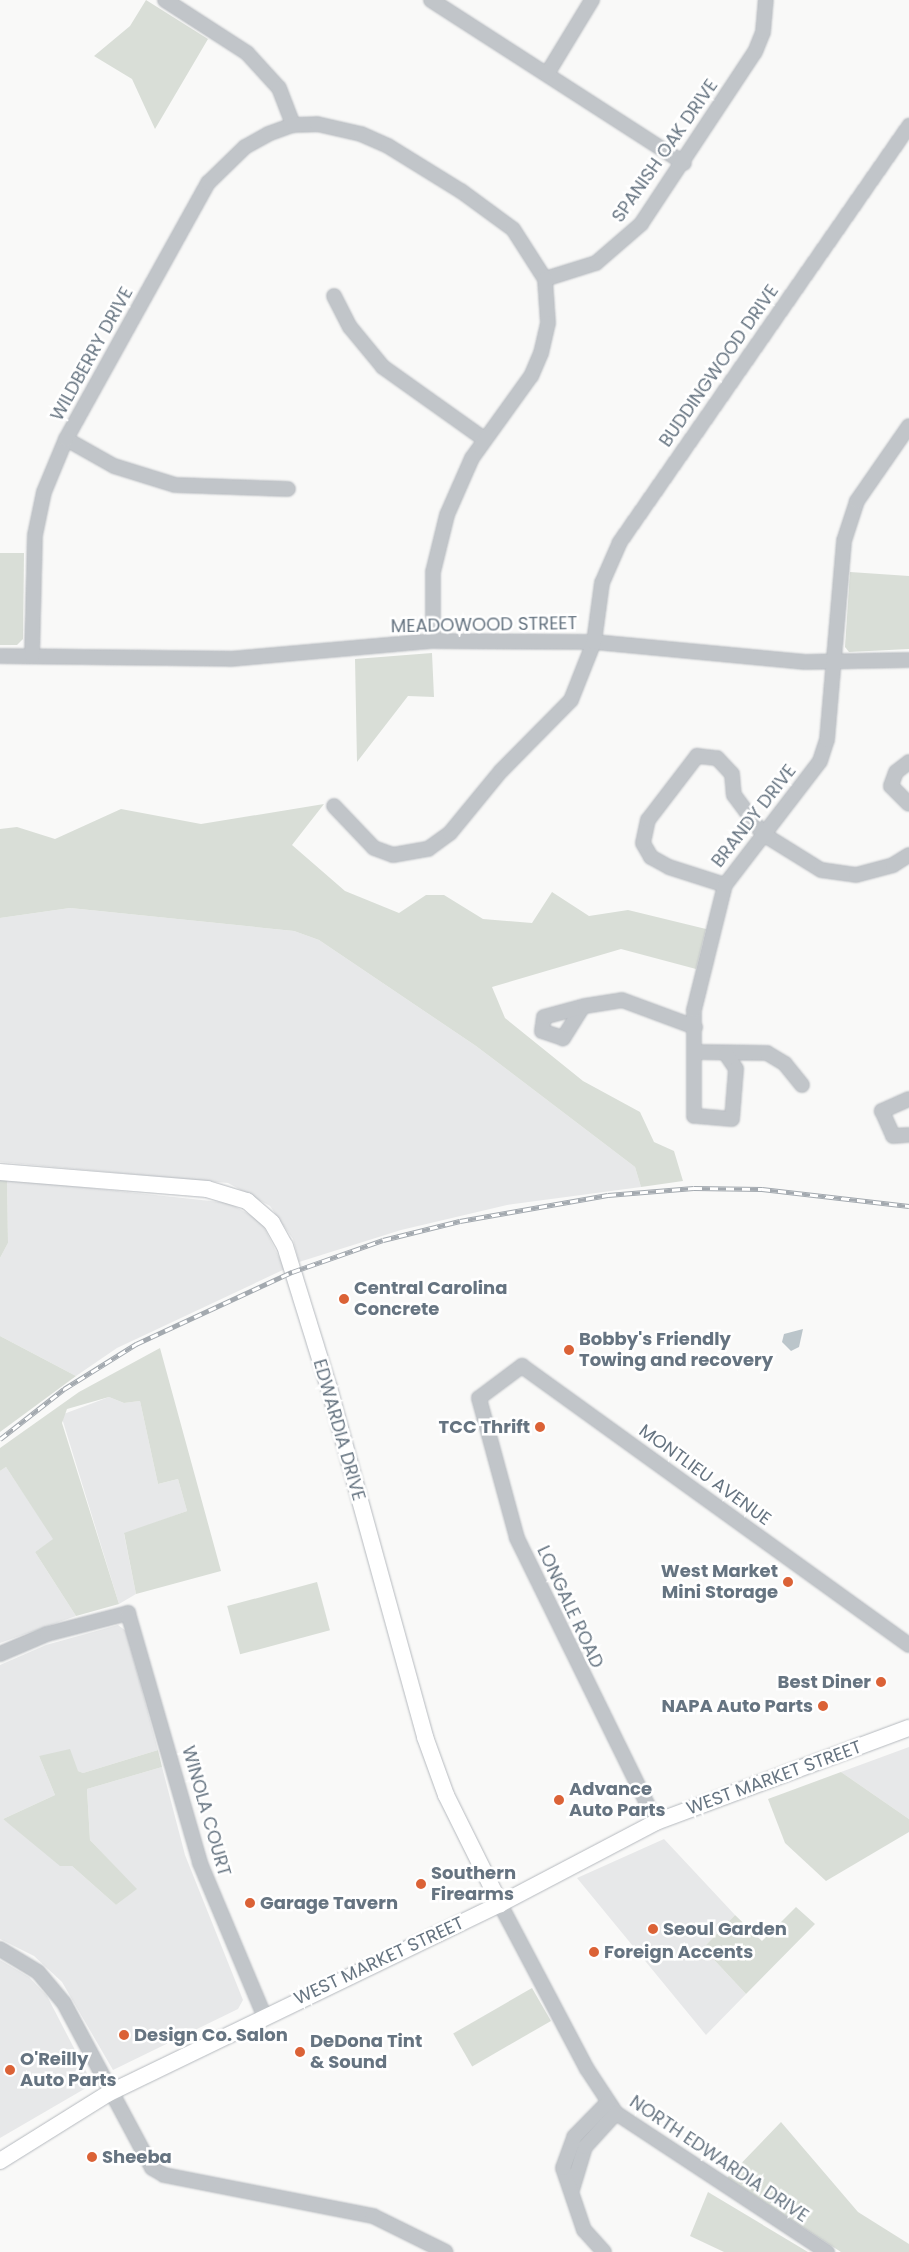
<!DOCTYPE html>
<style>
body{margin:0}
#map{position:relative;width:909px;height:2252px;overflow:hidden;background:#f9f9f8;font-family:Poppins,sans-serif}
div>[style]{position:absolute}
.built>*{inset:0;background:#e7e8e9}
.green>*{inset:0;background:#d9ded7;transform-origin:0 0}
.water>*{inset:0;background:#bbc5ca}
.roads{filter:drop-shadow(0 0 1px #b5b9be) drop-shadow(0 0 1px #b5b9be)}
.minor>*{height:14px;margin:-7px;padding:0 7px;transform-origin:7px;border-radius:7px;background:#c1c5c9}
.major>*{height:16px;margin:-8px;padding:0 8px;transform-origin:8px;border-radius:8px;background:#fff}
.rail>*{height:4.5px;margin-top:-2.25px;transform-origin:0;background:repeating-linear-gradient(90deg,#fff 0 8px,#a3a9af 0 16px);box-sizing:border-box;border-block:1px solid #a3a9af}
.dots>*{width:14px;height:14px;translate:-50% -50%;box-sizing:border-box;border:2px solid #fff;border-radius:50%}
span{translate:-50% -50%;white-space:nowrap;text-align:center;line-height:1.15;-webkit-text-stroke:5px #fff;paint-order:stroke}
.street-label{font-size:18px;color:#667481}
.poi-label{font-size:18px;color:#667481;font-weight:700}
.left{translate:0 -50%;text-align:left}
.right{translate:-100% -50%;text-align:right}
</style>
<div id="map">
<div class="built">
<i style="clip-path:polygon(70px 908px,294px 931px,319px 940px,476px 1046px,635px 1167px,641px 1187px,507px 1205px,401px 1230px,299px 1262px,293px 1239px,270px 1206px,228px 1183px,0 1162px,0 918px)"></i>
<i style="clip-path:polygon(7px 1179px,229px 1203px,261px 1221px,285px 1269px,117px 1348px,76px 1376px,0 1336px,0 1258px,8px 1243px)"></i>
<i style="clip-path:polygon(109px 1397px,124px 1403px,140px 1401px,158px 1484px,178px 1479px,187px 1511px,124px 1534px,136px 1594px,119px 1604px,61px 1415px)"></i>
<i style="clip-path:polygon(6px 1467px,54px 1539px,35px 1552px,76px 1616px,0 1643px,0 1471px)"></i>
<i style="clip-path:polygon(118px 1625px,126px 1631px,158px 1750px,83px 1773px,39px 1756px,55px 1795px,3px 1819px,72px 1866px,116px 1905px,136px 1889px,90px 1840px,87px 1789px,162px 1767px,185px 1855px,243px 2000px,238px 2009px,113px 2070px,62px 1982px,34px 1956px,0 1939px,0 1665px,46px 1645px)"></i>
<i style="clip-path:polygon(909px 1747px,909px 1819px,841px 1772px)"></i>
<i style="clip-path:polygon(664px 1839px,735px 1915px,703px 1948px,746px 1994px,706px 2035px,577px 1878px)"></i>
<i style="clip-path:polygon(0 1960px,29px 1977px,47px 1996px,90px 2079px,86px 2088px,0 2138px)"></i>
</div>
<div class="green">
<i style="clip-path:polygon(146px 0,208px 39px,155px 129px,132px 79px,94px 56px,130px 26px)"></i>
<i style="clip-path:polygon(0 553px,24px 553px,23px 639px,17px 645px,0 645px)"></i>
<i style="clip-path:polygon(850px 572px,909px 576px,909px 649px,849px 652px,845px 647px)"></i>
<i style="clip-path:polygon(432px 653px,434px 697px,408px 696px,357px 762px,355px 659px)"></i>
<i style="clip-path:polygon(324px 804px,292px 845px,345px 891px,399px 913px,426px 895px,444px 895px,483px 919px,532px 923px,552px 892px,589px 916px,628px 910px,706px 929px,696px 969px,621px 949px,492px 987px,505px 1018px,583px 1081px,640px 1112px,654px 1142px,674px 1151px,683px 1181px,641px 1187px,635px 1167px,476px 1046px,319px 940px,294px 931px,70px 908px,0 918px,0 829px,17px 827px,55px 839px,121px 809px,201px 824px)"></i>
<i style="clip-path:polygon(0 1179px,7px 1179px,8px 1243px,0 1258px)"></i>
<i style="clip-path:polygon(0 1336px,76px 1376px,0 1432px)"></i>
<i style="clip-path:polygon(160px 1348px,221px 1571px,136px 1594px,124px 1533px,187px 1511px,178px 1479px,158px 1484px,140px 1401px,124px 1403px,109px 1397px,67px 1409px,62px 1423px,119px 1604px,76px 1616px,35px 1552px,53px 1539px,6px 1467px,0 1471px,0 1448px,79px 1392px)"></i>
<i style="left:317px;top:1582px;width:50px;height:93px;rotate:75deg"></i>
<i style="clip-path:polygon(70px 1749px,78px 1771px,83px 1773px,158px 1750px,162px 1767px,87px 1789px,90px 1840px,137px 1889px,116px 1905px,72px 1866px,60px 1866px,3px 1819px,55px 1795px,39px 1756px)"></i>
<i style="clip-path:polygon(841px 1772px,909px 1819px,909px 1832px,826px 1881px,785px 1843px,768px 1799px)"></i>
<i style="clip-path:polygon(796px 1907px,815px 1924px,746px 1994px,703px 1948px,735px 1915px,762px 1941px)"></i>
<i style="left:532px;top:1988px;width:38px;height:91px;rotate:60deg"></i>
<i style="clip-path:polygon(781px 2122px,858px 2212px,909px 2244px,909px 2252px,841px 2252px,727px 2178px)"></i>
<i style="clip-path:polygon(708px 2192px,808px 2252px,724px 2252px,690px 2236px)"></i>
</div>
<div class="water">
<i style="clip-path:polygon(803px 1329px,799px 1347px,791px 1351px,782px 1342px,784px 1334px)"></i>
</div>
<div class="roads">
<div class="minor">
<i style="left:165px;top:0;width:98px;rotate:32.9deg"></i>
<i style="left:247px;top:53px;width:47px;rotate:47.6deg"></i>
<i style="left:279px;top:88px;width:40px;rotate:69deg"></i>
<i style="left:431px;top:0;width:301px;rotate:32.8deg"></i>
<i style="left:547px;top:74px;width:87px;rotate:-58.7deg"></i>
<i style="left:545px;top:279px;width:53px;rotate:-17.4deg"></i>
<i style="left:596px;top:263px;width:60px;rotate:-40.9deg"></i>
<i style="left:641px;top:224px;width:206px;rotate:-56.5deg"></i>
<i style="left:755px;top:52px;width:22px;rotate:-68deg"></i>
<i style="left:763px;top:32px;width:32px;rotate:-85deg"></i>
<i style="left:334px;top:296px;width:35px;rotate:63deg"></i>
<i style="left:350px;top:327px;width:52px;rotate:50.5deg"></i>
<i style="left:383px;top:367px;width:124px;rotate:35.5deg"></i>
<i style="left:66px;top:439px;width:55px;rotate:29.4deg"></i>
<i style="left:114px;top:466px;width:64px;rotate:17.3deg"></i>
<i style="left:175px;top:485px;width:113px;rotate:2deg"></i>
<i style="left:0;top:656px;width:230px;rotate:0.7deg"></i>
<i style="left:230px;top:659px;width:204px;rotate:-5.1deg"></i>
<i style="left:433px;top:641px;width:161px;rotate:0.4deg"></i>
<i style="left:594px;top:642px;width:212px;rotate:5.4deg"></i>
<i style="left:805px;top:662px;width:104px;rotate:-1.1deg"></i>
<i style="left:32px;top:656px;width:121px;rotate:-88.6deg"></i>
<i style="left:35px;top:535px;width:44px;rotate:-78.2deg"></i>
<i style="left:44px;top:492px;width:57px;rotate:-67.5deg"></i>
<i style="left:66px;top:439px;width:293px;rotate:-61deg"></i>
<i style="left:208px;top:183px;width:52px;rotate:-44.2deg"></i>
<i style="left:245px;top:147px;width:26px;rotate:-29deg"></i>
<i style="left:268px;top:134px;width:27px;rotate:-20deg"></i>
<i style="left:293px;top:125px;width:24px;rotate:-2deg"></i>
<i style="left:317px;top:124px;width:45px;rotate:12.8deg"></i>
<i style="left:361px;top:134px;width:30px;rotate:24deg"></i>
<i style="left:388px;top:146px;width:86px;rotate:31.7deg"></i>
<i style="left:461px;top:191px;width:64px;rotate:36.2deg"></i>
<i style="left:513px;top:229px;width:59px;rotate:57.4deg"></i>
<i style="left:545px;top:279px;width:44px;rotate:86.1deg"></i>
<i style="left:548px;top:323px;width:31px;rotate:103deg"></i>
<i style="left:541px;top:353px;width:25px;rotate:113deg"></i>
<i style="left:531px;top:376px;width:101px;rotate:125.7deg"></i>
<i style="left:472px;top:458px;width:62px;rotate:113.7deg"></i>
<i style="left:447px;top:515px;width:59px;rotate:103.8deg"></i>
<i style="left:433px;top:572px;width:69px;rotate:90deg"></i>
<i style="left:909px;top:762px;width:16px;rotate:142deg"></i>
<i style="left:896px;top:772px;width:15px;rotate:110deg"></i>
<i style="left:891px;top:786px;width:25px;rotate:45deg"></i>
<i style="left:334px;top:806px;width:58px;rotate:46.4deg"></i>
<i style="left:374px;top:848px;width:20px;rotate:20deg"></i>
<i style="left:393px;top:855px;width:36px;rotate:-10deg"></i>
<i style="left:428px;top:849px;width:27px;rotate:-36deg"></i>
<i style="left:450px;top:833px;width:80px;rotate:-50.6deg"></i>
<i style="left:501px;top:771px;width:100px;rotate:-45.4deg"></i>
<i style="left:571px;top:700px;width:62px;rotate:-68.4deg"></i>
<i style="left:594px;top:642px;width:60px;rotate:-82.3deg"></i>
<i style="left:602px;top:583px;width:45px;rotate:-66.3deg"></i>
<i style="left:620px;top:542px;width:507px;rotate:-55.21deg"></i>
<i style="left:725px;top:885px;width:59px;rotate:-162.2deg"></i>
<i style="left:669px;top:867px;width:21px;rotate:-151deg"></i>
<i style="left:651px;top:857px;width:16px;rotate:-120deg"></i>
<i style="left:643px;top:843px;width:24px;rotate:-78deg"></i>
<i style="left:648px;top:820px;width:81px;rotate:-52.6deg"></i>
<i style="left:697px;top:756px;width:20px;rotate:6deg"></i>
<i style="left:717px;top:758px;width:22px;rotate:47deg"></i>
<i style="left:732px;top:774px;width:21px;rotate:85deg"></i>
<i style="left:734px;top:795px;width:49px;rotate:53.4deg"></i>
<i style="left:763px;top:834px;width:68px;rotate:31.8deg"></i>
<i style="left:821px;top:870px;width:35px;rotate:8deg"></i>
<i style="left:856px;top:875px;width:38px;rotate:-15deg"></i>
<i style="left:893px;top:865px;width:19px;rotate:-32deg"></i>
<i style="left:582px;top:1008px;width:36px;rotate:122deg"></i>
<i style="left:563px;top:1038px;width:22px;rotate:-162deg"></i>
<i style="left:542px;top:1031px;width:14px;rotate:-82deg"></i>
<i style="left:544px;top:1017px;width:42px;rotate:-15deg"></i>
<i style="left:585px;top:1006px;width:37px;rotate:-9deg"></i>
<i style="left:622px;top:1000px;width:78px;rotate:20.3deg"></i>
<i style="left:697px;top:1052px;width:70px;rotate:0.8deg"></i>
<i style="left:767px;top:1053px;width:21px;rotate:31deg"></i>
<i style="left:785px;top:1064px;width:27px;rotate:51deg"></i>
<i style="left:726px;top:1054px;width:18px;rotate:56deg"></i>
<i style="left:736px;top:1069px;width:50px;rotate:94.6deg"></i>
<i style="left:732px;top:1119px;width:38px;rotate:-175deg"></i>
<i style="left:694px;top:1116px;width:106px;rotate:-90deg"></i>
<i style="left:694px;top:1010px;width:129px;rotate:-76.1deg"></i>
<i style="left:725px;top:885px;width:156px;rotate:-52.5deg"></i>
<i style="left:820px;top:761px;width:22px;rotate:-72deg"></i>
<i style="left:827px;top:740px;width:200px;rotate:-85.1deg"></i>
<i style="left:844px;top:541px;width:42px;rotate:-72deg"></i>
<i style="left:857px;top:501px;width:91px;rotate:-55.3deg"></i>
<i style="left:909px;top:1099px;width:30px;rotate:156deg"></i>
<i style="left:882px;top:1111px;width:27px;rotate:66deg"></i>
<i style="left:893px;top:1136px;width:16px;rotate:-4deg"></i>
<i style="left:0;top:1654px;width:51px;rotate:-23.1deg"></i>
<i style="left:47px;top:1634px;width:84px;rotate:-14.5deg"></i>
<i style="left:128px;top:1613px;width:260px;rotate:73.9deg"></i>
<i style="left:200px;top:1863px;width:165px;rotate:67.2deg"></i>
<i style="left:656px;top:1822px;width:316px;rotate:-116.1deg"></i>
<i style="left:517px;top:1538px;width:145px;rotate:-105.2deg"></i>
<i style="left:479px;top:1398px;width:54px;rotate:-36.7deg"></i>
<i style="left:522px;top:1366px;width:477px;rotate:35.8deg"></i>
<i style="left:500px;top:1904px;width:187px;rotate:62.2deg"></i>
<i style="left:587px;top:2069px;width:53px;rotate:56.6deg"></i>
<i style="left:616px;top:2113px;width:253px;rotate:33.4deg"></i>
<i style="left:0;top:1949px;width:44px;rotate:31.2deg"></i>
<i style="left:38px;top:1972px;width:40px;rotate:50deg"></i>
<i style="left:64px;top:2003px;width:187px;rotate:61.9deg"></i>
<i style="left:152px;top:2168px;width:14px;rotate:30deg"></i>
<i style="left:164px;top:2175px;width:213px;rotate:11.1deg"></i>
<i style="left:373px;top:2216px;width:81px;rotate:26.3deg"></i>
<i style="left:572px;top:2190px;width:45px;rotate:-73.2deg"></i>
<i style="left:585px;top:2147px;width:46px;rotate:-47.6deg"></i>
<i style="left:604px;top:2252px;width:30px;rotate:-132deg"></i>
<i style="left:584px;top:2230px;width:65px;rotate:-108.7deg"></i>
<i style="left:563px;top:2168px;width:33px;rotate:-70deg"></i>
<i style="left:574px;top:2137px;width:49px;rotate:-45.8deg"></i>
</div>
<div class="major">
<i style="left:0;top:1172px;width:208px;rotate:4.7deg"></i>
<i style="left:207px;top:1189px;width:42px;rotate:16.7deg"></i>
<i style="left:247px;top:1201px;width:33px;rotate:41deg"></i>
<i style="left:272px;top:1223px;width:26px;rotate:61deg"></i>
<i style="left:285px;top:1246px;width:149px;rotate:72.8deg"></i>
<i style="left:329px;top:1388px;width:362px;rotate:74.6deg"></i>
<i style="left:425px;top:1737px;width:62px;rotate:70.1deg"></i>
<i style="left:446px;top:1795px;width:122px;rotate:63.6deg"></i>
<i style="left:0;top:2161px;width:128px;rotate:-32deg"></i>
<i style="left:109px;top:2093px;width:434px;rotate:-25.8deg"></i>
<i style="left:500px;top:1904px;width:176px;rotate:-27.7deg"></i>
<i style="left:656px;top:1822px;width:270px;rotate:-20.4deg"></i>
</div>
</div>
<div class="rail">
<i style="left:0;top:1439px;width:81px;rotate:-38deg"></i>
<i style="left:64px;top:1389px;width:85px;rotate:-32deg"></i>
<i style="left:136px;top:1344px;width:172px;rotate:-24.8deg"></i>
<i style="left:292px;top:1272px;width:96px;rotate:-19.4deg"></i>
<i style="left:383px;top:1240px;width:79px;rotate:-13.9deg"></i>
<i style="left:460px;top:1221px;width:150px;rotate:-10deg"></i>
<i style="left:608px;top:1195px;width:86px;rotate:-4.7deg"></i>
<i style="left:694px;top:1188px;width:68px;rotate:0.8deg"></i>
<i style="left:762px;top:1189px;width:148px;rotate:6.6deg"></i>
</div>
<div class="dots">
<i style="left:344px;top:1299px;background:#db6236"></i>
<i style="left:569px;top:1350px;background:#db6236"></i>
<i style="left:540px;top:1427px;background:#db6236"></i>
<i style="left:788px;top:1582px;background:#db6236"></i>
<i style="left:881px;top:1682px;background:#db6236"></i>
<i style="left:823px;top:1706px;background:#db6236"></i>
<i style="left:559px;top:1800px;background:#db6236"></i>
<i style="left:421px;top:1884px;background:#db6236"></i>
<i style="left:250px;top:1903px;background:#db6236"></i>
<i style="left:653px;top:1929px;background:#db6236"></i>
<i style="left:594px;top:1952px;background:#db6236"></i>
<i style="left:124px;top:2035px;background:#db6236"></i>
<i style="left:300px;top:2052px;background:#db6236"></i>
<i style="left:10px;top:2070px;background:#db6236"></i>
<i style="left:92px;top:2157px;background:#db6236"></i>
</div>
<div class="street-label">
<span style="left:665px;top:151px;rotate:-55deg">SPANISH OAK DRIVE</span>
<span style="left:92px;top:354px;rotate:-61deg">WILDBERRY DRIVE</span>
<span style="left:719px;top:366px;rotate:-55deg">BUDDINGWOOD DRIVE</span>
<span style="left:484px;top:625px;rotate:-1deg">MEADOWOOD STREET</span>
<span style="left:754px;top:816px;rotate:-52deg">BRANDY DRIVE</span>
<span style="left:339px;top:1430px;rotate:74deg">EDWARDIA DRIVE</span>
<span style="left:705px;top:1475px;rotate:36deg">MONTLIEU AVENUE</span>
<span style="left:570px;top:1607px;rotate:65deg">LONGALE ROAD</span>
<span style="left:774px;top:1778px;rotate:-20deg">WEST MARKET STREET</span>
<span style="left:206px;top:1811px;rotate:74deg">WINOLA COURT</span>
<span style="left:379px;top:1961px;rotate:-25deg">WEST MARKET STREET</span>
<span style="left:719px;top:2159px;rotate:34deg">NORTH EDWARDIA DRIVE</span>
</div>
<div class="poi-label">
<span class="left" style="left:354px;top:1299px">Central Carolina<br>Concrete</span>
<span class="left" style="left:579px;top:1350px">Bobby's Friendly<br>Towing and recovery</span>
<span class="right" style="left:530px;top:1427px">TCC Thrift</span>
<span class="right" style="left:778px;top:1582px">West Market<br>Mini Storage</span>
<span class="right" style="left:871px;top:1682px">Best Diner</span>
<span class="right" style="left:813px;top:1706px">NAPA Auto Parts</span>
<span class="left" style="left:569px;top:1800px">Advance<br>Auto Parts</span>
<span class="left" style="left:431px;top:1884px">Southern<br>Firearms</span>
<span class="left" style="left:260px;top:1903px">Garage Tavern</span>
<span class="left" style="left:663px;top:1929px">Seoul Garden</span>
<span class="left" style="left:604px;top:1952px">Foreign Accents</span>
<span class="left" style="left:134px;top:2035px">Design Co. Salon</span>
<span class="left" style="left:310px;top:2052px">DeDona Tint<br>&amp; Sound</span>
<span class="left" style="left:20px;top:2070px">O'Reilly<br>Auto Parts</span>
<span class="left" style="left:102px;top:2157px">Sheeba</span>
</div>
</div>
